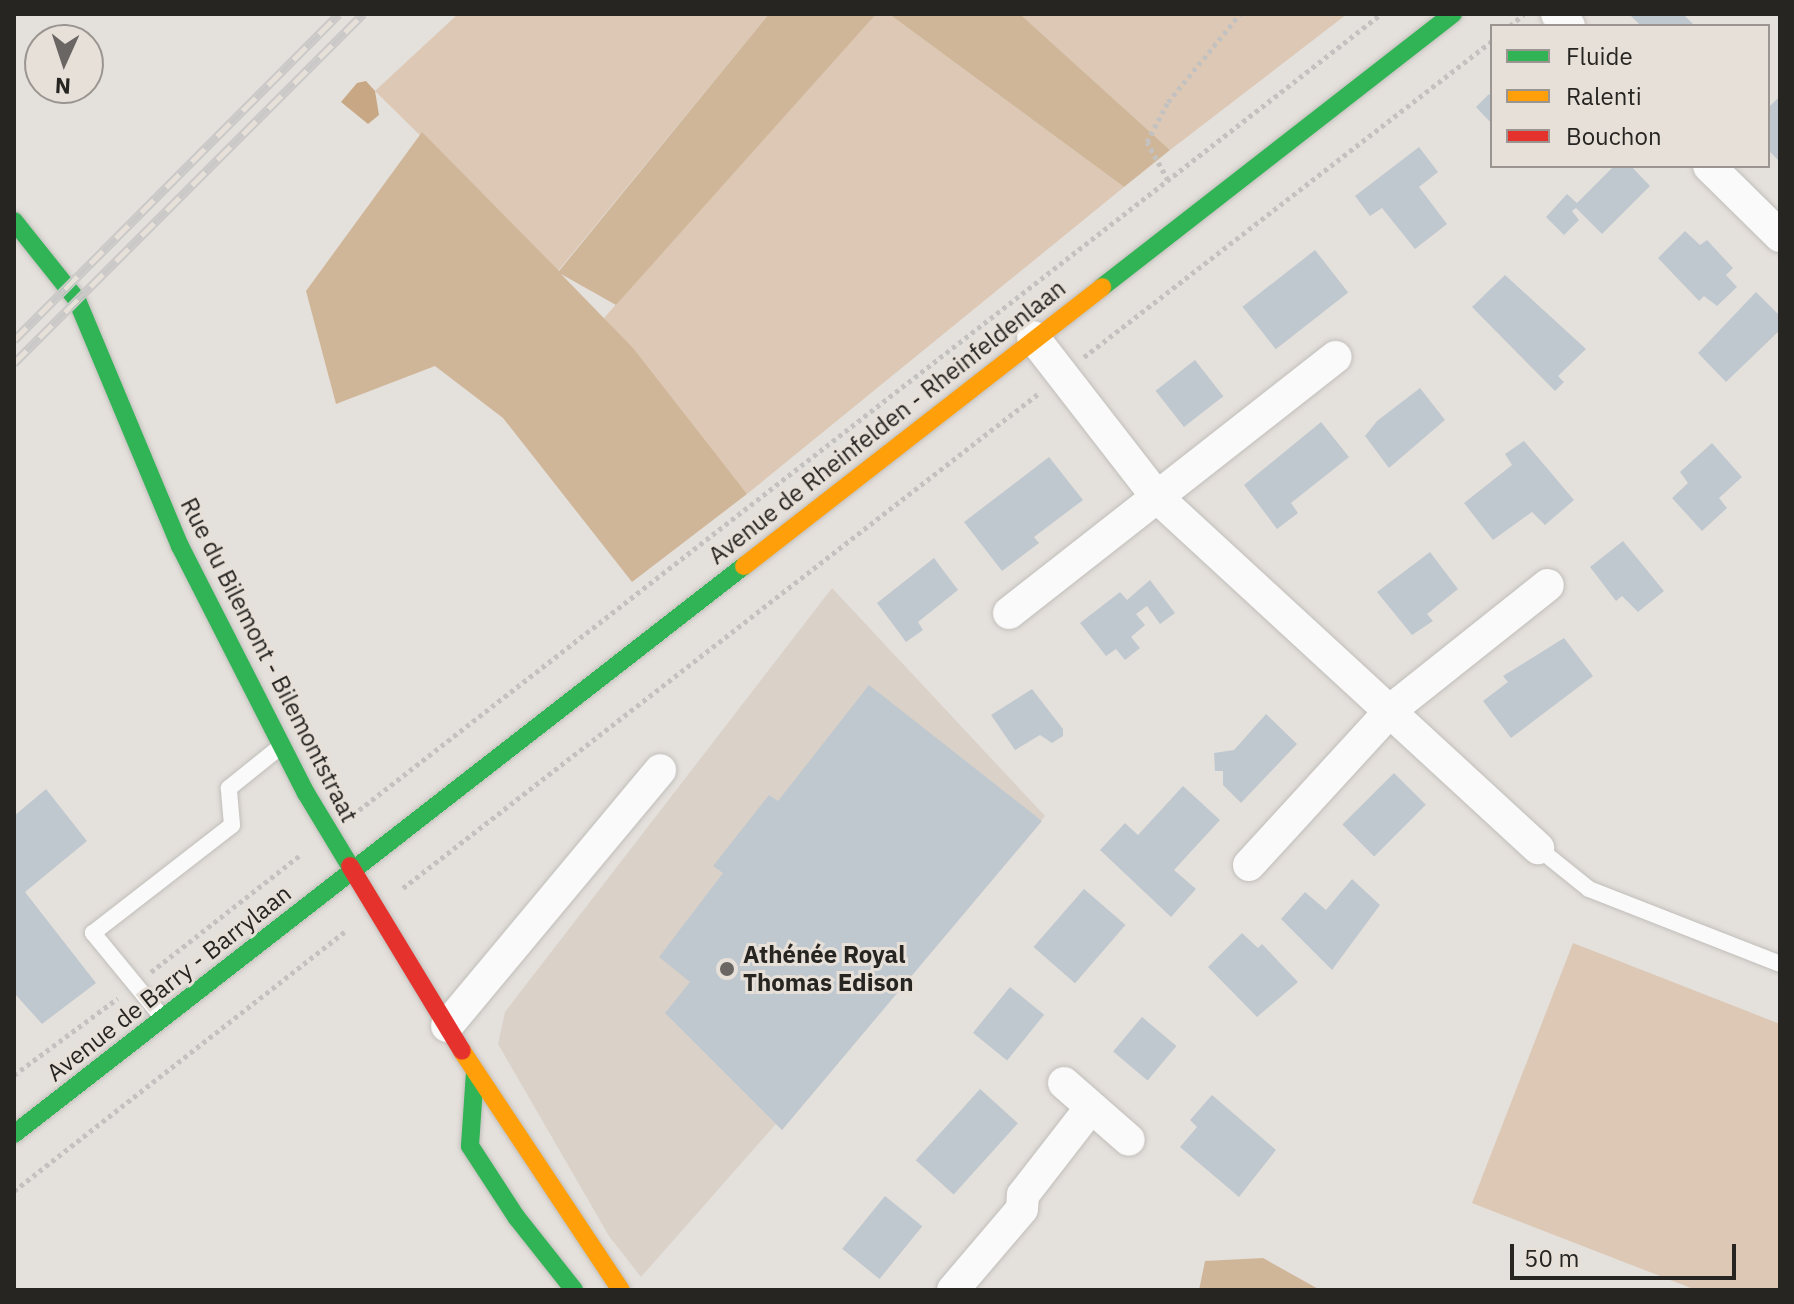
<!DOCTYPE html>
<meta charset="utf-8">
<style>
body{margin:0}
#map{position:relative;width:1794px;height:1304px;overflow:hidden;background:#e4e0dc;font-family:"IBM Plex Sans",sans-serif}
div>[style]{position:absolute}
.built>*{inset:0;background:#dad1c8}
.green>*{inset:0;background:#dcc8b4}
.forest>*{inset:0;background:#d0b699}
.water>*{inset:0;background:#c8a784}
.building>*{inset:0;background:#c0c8cf;transform-origin:0 0}
.path>*{height:5px;margin-top:-2.5px;transform-origin:0;background:repeating-linear-gradient(90deg,#c3c2c0 0 4px,transparent 0 8px)}
.roads{filter:drop-shadow(0 0 2px #c1beba) drop-shadow(0 0 2px #c1beba)}
.lane>*{height:16px;margin:-8px;padding:0 8px;transform-origin:8px;border-radius:8px;background:#fbfafa}
.street>*{height:32px;margin:-16px;padding:0 16px;transform-origin:16px;border-radius:16px;background:#fbfafa}
.fast>*{height:18px;margin:-9px;padding:0 9px;transform-origin:9px;border-radius:9px;background:#30b455}
.slow>*{height:18px;margin:-9px;padding:0 9px;transform-origin:9px;border-radius:9px;background:#ff9f0a}
.jam>*{height:18px;margin:-9px;padding:0 9px;transform-origin:9px;border-radius:9px;background:#e5322d}
.rail>*{height:9px;margin-top:-4.5px;transform-origin:0;background:repeating-linear-gradient(90deg,#e7e0d9 0 18px,#cac9c8 0 36px);box-sizing:border-box;border-block:2px solid #cac9c8}
.dots>*{width:22px;height:22px;translate:-50% -50%;box-sizing:border-box;border:4px solid #e7e0d9;border-radius:50%}
span{translate:-50% -50%;white-space:nowrap;text-align:center;line-height:1.15;-webkit-text-stroke:6px #e7e0d9;paint-order:stroke}
.street-label{font-size:24px;color:#272522}
.poi-label{font-size:24px;color:#272522;font-weight:700}
.left{translate:0 -50%;text-align:left}
.frame{position:absolute;inset:0;border:16px solid #272522;pointer-events:none}
.legend{position:absolute;left:1490px;top:24px;width:280px;height:144px;box-sizing:border-box;background:#e7e0d9;border:2px solid #9a9590;margin:0;padding:10px 14px;list-style:none;font-size:24px;color:#272522}
.legend li{display:flex;align-items:center;gap:16px;height:40px}
.legend b{width:40px;border:2px solid #9a9590}
.north{position:absolute;left:24px;top:24px;width:80px;height:80px;box-sizing:border-box;background:#e7e0d9;border:2px solid #9a9590;border-radius:50%;rotate:183deg;font-size:22px;font-weight:700;line-height:32px;text-align:center;color:#272522}
.north::after{content:'';display:block;margin:auto;width:28px;height:36px;background:#696663;clip-path:polygon(50% 0,100% 100%,50% 72%,0 100%)}
.scale{position:absolute;left:1510px;top:1244px;width:226px;height:36px;box-sizing:border-box;border:4px solid #272522;border-top:0;padding-left:10px;font-size:24px;line-height:28px;white-space:nowrap;color:#272522;-webkit-text-stroke:6px #e7e0d9;paint-order:stroke}
</style>
<div id="map">
<div class="built">
<i style="clip-path:polygon(832px 588px,1045px 816px,782px 1130px,776px 1124px,641px 1277px,609px 1236px,498px 1044px,505px 1012px)"></i>
</div>
<div class="green">
<i style="clip-path:polygon(458px 14px,769px 14px,558px 271px,375px 91px)"></i>
<i style="clip-path:polygon(875px 14px,889px 14px,1124px 187px,747px 494px,604px 318px)"></i>
<i style="clip-path:polygon(1020px 14px,1347px 14px,1170px 150px)"></i>
<i style="clip-path:polygon(1573px 943px,1780px 1024px,1780px 1290px,1696px 1290px,1472px 1203px)"></i>
</div>
<div class="forest">
<i style="clip-path:polygon(769px 14px,876px 14px,616px 305px,561px 274px,633px 348px,747px 494px,632px 582px,503px 418px,435px 366px,336px 404px,306px 291px,422px 132px,559px 271px)"></i>
<i style="clip-path:polygon(889px 14px,1020px 14px,1170px 150px,1124px 187px)"></i>
<i style="clip-path:polygon(1263px 1258px,1320px 1290px,1199px 1290px,1205px 1261px)"></i>
</div>
<div class="water">
<i style="clip-path:polygon(366px 81px,375px 91px,379px 115px,368px 124px,341px 102px,357px 83px)"></i>
</div>
<div class="building">
<i style="clip-path:polygon(1629px 14px,1683px 14px,1695px 26px,1641px 26px)"></i>
<i style="clip-path:polygon(1489px 94px,1492px 97px,1492px 124px,1476px 107px)"></i>
<i style="clip-path:polygon(1780px 96px,1780px 162px,1768px 150px,1768px 108px)"></i>
<i style="clip-path:polygon(1419px 147px,1438px 172px,1419px 187px,1447px 224px,1415px 249px,1382px 208px,1370px 216px,1355px 196px)"></i>
<i style="clip-path:polygon(1614px 166px,1631px 166px,1650px 186px,1602px 234px,1576px 208px,1572px 211px,1579px 220px,1564px 235px,1546px 217px,1567px 194px,1577px 203px)"></i>
<i style="clip-path:polygon(1685px 231px,1700px 245px,1707px 240px,1733px 268px,1726px 275px,1737px 287px,1717px 306px,1704px 296px,1699px 301px,1658px 258px)"></i>
<i style="left:1315px;top:250px;width:54px;height:92px;rotate:52deg"></i>
<i style="clip-path:polygon(1505px 275px,1586px 349px,1558px 376px,1564px 382px,1555px 391px,1472px 307px)"></i>
<i style="clip-path:polygon(1756px 292px,1780px 316px,1780px 330px,1726px 382px,1698px 353px)"></i>
<i style="left:1195px;top:360px;width:46px;height:50px;rotate:52deg"></i>
<i style="clip-path:polygon(1420px 388px,1445px 420px,1389px 468px,1365px 436px,1377px 421px)"></i>
<i style="clip-path:polygon(1321px 422px,1349px 457px,1291px 503px,1298px 513px,1277px 529px,1244px 485px)"></i>
<i style="clip-path:polygon(1524px 441px,1574px 500px,1545px 525px,1532px 512px,1493px 540px,1464px 503px,1512px 465px,1505px 454px)"></i>
<i style="clip-path:polygon(1712px 443px,1742px 477px,1719px 498px,1727px 508px,1702px 531px,1672px 498px,1688px 483px,1680px 472px)"></i>
<i style="clip-path:polygon(1049px 457px,1083px 500px,1034px 537px,1039px 543px,1002px 571px,964px 522px)"></i>
<i style="clip-path:polygon(1623px 541px,1664px 591px,1638px 612px,1622px 596px,1616px 601px,1590px 567px)"></i>
<i style="clip-path:polygon(1430px 552px,1458px 589px,1427px 614px,1433px 621px,1412px 635px,1377px 592px)"></i>
<i style="clip-path:polygon(934px 558px,958px 590px,918px 622px,923px 630px,906px 642px,877px 603px)"></i>
<i style="clip-path:polygon(1150px 580px,1175px 613px,1160px 624px,1147px 606px,1136px 614px,1145px 625px,1131px 637px,1140px 648px,1125px 660px,1116px 649px,1106px 656px,1080px 623px,1120px 592px,1127px 600px)"></i>
<i style="clip-path:polygon(1564px 638px,1593px 676px,1511px 738px,1483px 701px,1508px 682px,1503px 676px)"></i>
<i style="clip-path:polygon(869px 685px,1042px 821px,782px 1130px,665px 1013px,690px 982px,659px 957px,723px 873px,713px 866px,769px 795px,778px 801px)"></i>
<i style="clip-path:polygon(1032px 689px,1063px 729px,1063px 736px,1052px 743px,1040px 735px,1015px 750px,991px 715px)"></i>
<i style="clip-path:polygon(1266px 714px,1297px 744px,1241px 803px,1223px 785px,1223px 771px,1215px 771px,1214px 753px,1234px 750px)"></i>
<i style="left:1394px;top:773px;width:45px;height:73px;rotate:45deg"></i>
<i style="clip-path:polygon(1183px 786px,1220px 820px,1174px 870px,1196px 889px,1171px 917px,1100px 850px,1125px 823px,1138px 835px)"></i>
<i style="clip-path:polygon(46px 789px,87px 841px,25px 892px,96px 983px,42px 1024px,14px 993px,14px 816px)"></i>
<i style="clip-path:polygon(1352px 879px,1380px 905px,1332px 970px,1281px 919px,1305px 892px,1326px 910px)"></i>
<i style="left:1084px;top:889px;width:55px;height:77px;rotate:41deg"></i>
<i style="clip-path:polygon(1242px 933px,1258px 948px,1262px 944px,1298px 982px,1257px 1017px,1208px 967px)"></i>
<i style="left:1010px;top:987px;width:44px;height:59px;rotate:39deg"></i>
<i style="left:1142px;top:1017px;width:45px;height:45px;rotate:40deg"></i>
<i style="left:980px;top:1089px;width:51px;height:96px;rotate:42deg"></i>
<i style="clip-path:polygon(1212px 1095px,1276px 1150px,1239px 1197px,1180px 1147px,1197px 1127px,1190px 1120px)"></i>
<i style="left:885px;top:1196px;width:48px;height:68px;rotate:39deg"></i>
</div>
<div class="path">
<i style="left:1510px;top:26px;width:18px;rotate:-41deg"></i>
<i style="left:1168px;top:180px;width:43px;rotate:-118.9deg"></i>
<i style="left:1147px;top:142px;width:45px;rotate:-62.3deg"></i>
<i style="left:1168px;top:102px;width:114px;rotate:-50.7deg"></i>
<i style="left:1084px;top:357px;width:516px;rotate:-37.76deg"></i>
<i style="left:359px;top:810px;width:1295px;rotate:-37.91deg"></i>
<i style="left:403px;top:888px;width:806px;rotate:-37.89deg"></i>
<i style="left:151px;top:972px;width:189px;rotate:-38.1deg"></i>
<i style="left:14px;top:1075px;width:129px;rotate:-36.5deg"></i>
<i style="left:14px;top:1191px;width:423px;rotate:-38.1deg"></i>
</div>
<div class="roads">
<div class="lane">
<i style="left:1538px;top:848px;width:65px;rotate:38.8deg"></i>
<i style="left:1589px;top:889px;width:205px;rotate:21.4deg"></i>
<i style="left:162px;top:1017px;width:109px;rotate:-129.4deg"></i>
<i style="left:93px;top:933px;width:176px;rotate:-37.8deg"></i>
<i style="left:232px;top:825px;width:37px;rotate:-95deg"></i>
<i style="left:229px;top:788px;width:67px;rotate:-38.9deg"></i>
</div>
<div class="street">
<i style="left:1557px;top:14px;width:17px;rotate:45deg"></i>
<i style="left:1709px;top:166px;width:100px;rotate:44.6deg"></i>
<i style="left:1033px;top:337px;width:204px;rotate:52.2deg"></i>
<i style="left:1158px;top:498px;width:517px;rotate:42.65deg"></i>
<i style="left:1009px;top:613px;width:415px;rotate:-38.1deg"></i>
<i style="left:1249px;top:865px;width:212px;rotate:-47.5deg"></i>
<i style="left:1392px;top:709px;width:199px;rotate:-38.5deg"></i>
<i style="left:447px;top:1026px;width:333px;rotate:-50.2deg"></i>
<i style="left:1064px;top:1083px;width:86px;rotate:41.2deg"></i>
<i style="left:953px;top:1290px;width:106px;rotate:-49.6deg"></i>
<i style="left:1022px;top:1209px;width:14px;rotate:-86deg"></i>
<i style="left:1023px;top:1195px;width:108px;rotate:-52.2deg"></i>
</div>
<div class="fast">
<i style="left:14px;top:221px;width:101px;rotate:51.4deg"></i>
<i style="left:77px;top:300px;width:267px;rotate:67.3deg"></i>
<i style="left:180px;top:546px;width:277px;rotate:63deg"></i>
<i style="left:306px;top:793px;width:85px;rotate:58.9deg"></i>
<i style="left:1102px;top:287px;width:445px;rotate:-37.9deg"></i>
<i style="left:475px;top:1072px;width:74px;rotate:93.9deg"></i>
<i style="left:470px;top:1146px;width:86px;rotate:56.9deg"></i>
<i style="left:517px;top:1218px;width:92px;rotate:51.6deg"></i>
<i style="left:14px;top:1134px;width:925px;rotate:-37.89deg"></i>
</div>
<div class="slow">
<i style="left:744px;top:566px;width:454px;rotate:-37.9deg"></i>
<i style="left:462px;top:1051px;width:287px;rotate:56.4deg"></i>
</div>
<div class="jam">
<i style="left:350px;top:866px;width:216px;rotate:58.8deg"></i>
</div>
</div>
<div class="rail">
<i style="left:14px;top:340px;width:460px;rotate:-45.1deg"></i>
<i style="left:14px;top:363px;width:494px;rotate:-45deg"></i>
</div>
<div class="dots">
<i style="left:727px;top:969px;background:#696663"></i>
</div>
<div class="street-label">
<span style="left:887px;top:422px;rotate:-38deg">Avenue de Rheinfelden - Rheinfeldenlaan</span>
<span style="left:269px;top:660px;rotate:63deg">Rue du Bilemont - Bilemontstraat</span>
<span style="left:169px;top:983px;rotate:-38deg">Avenue de Barry - Barrylaan</span>
</div>
<div class="poi-label">
<span class="left" style="left:743px;top:969px">Athénée Royal<br>Thomas Edison</span>
</div>
<div class="frame"></div>
<ul class="legend">
<li><b style="height:10px;background:#30b455"></b>Fluide</li>
<li><b style="height:10px;background:#ff9f0a"></b>Ralenti</li>
<li><b style="height:10px;background:#e5322d"></b>Bouchon</li>
</ul>
<div class="north">N</div>
<div class="scale">50 m</div>
</div>
